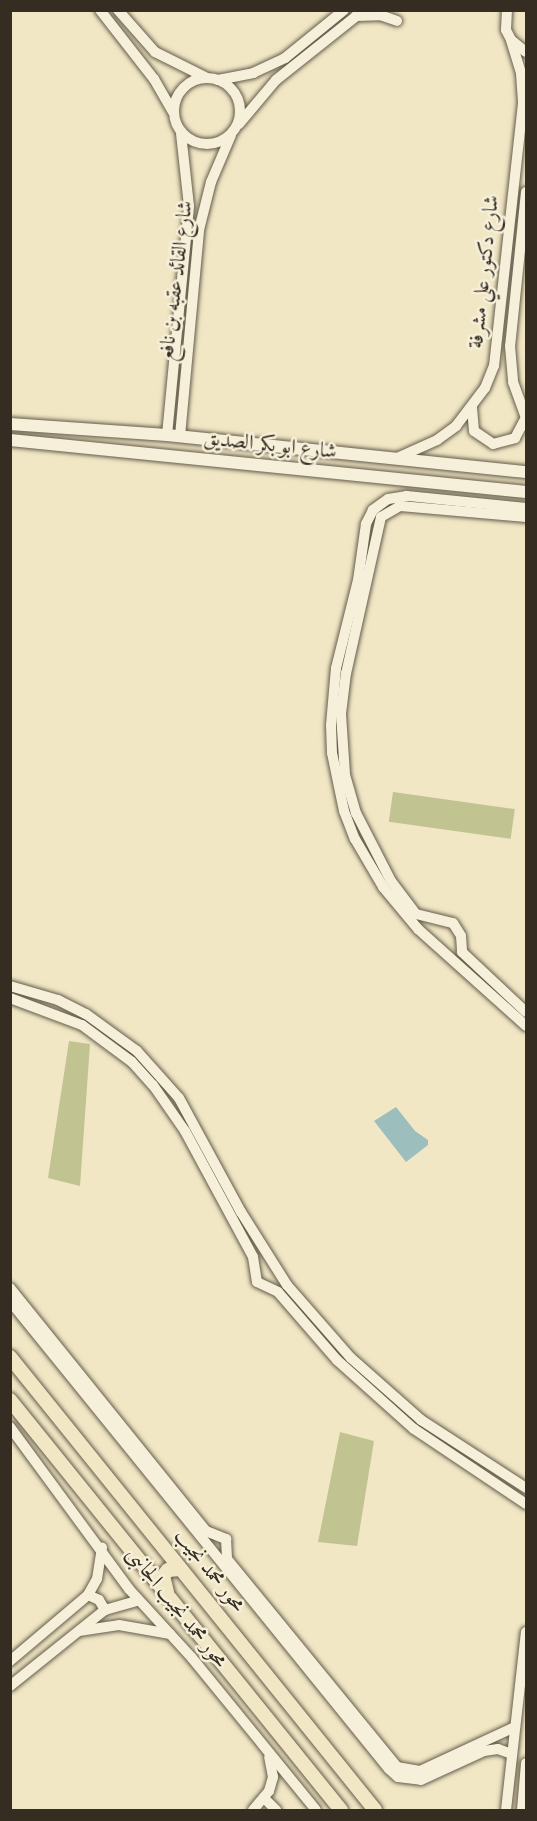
<!DOCTYPE html>
<meta charset="utf-8">
<style>
body{margin:0}
#map{position:relative;width:537px;height:1821px;overflow:hidden;background:#f1e7c5;font-family:"Sorts Mill Goudy",Amiri,serif}
div>[style]{position:absolute}
.green>*{inset:0;background:#c1c390;transform-origin:0 0}
.water>*{inset:0;background:#9cbebc}
.roads{filter:drop-shadow(0 0 2px #655c4b) drop-shadow(0 0 2px #655c4b)}
.tertiary>*{height:10px;margin:-5px;padding:0 5px;transform-origin:5px;border-radius:5px;background:#f6efd9}
.tertiary>.ring{margin:-5px;padding:0;box-sizing:content-box;background:none;border:10px solid #f6efd9;border-radius:50%}
.secondary>*{height:12px;margin:-6px;padding:0 6px;transform-origin:6px;border-radius:6px;background:#f6efd9}
.primary>*{height:14px;margin:-7px;padding:0 7px;transform-origin:7px;border-radius:7px;background:#f1e7c5}
span{translate:-50% -50%;white-space:nowrap;text-align:center;line-height:1.15;-webkit-text-stroke:5px #f6efd9;paint-order:stroke}
.street-label{font-size:21px;color:#362d22}
.frame{position:absolute;inset:0;border:12px solid #362d22;pointer-events:none}
</style>
<div id="map">
<div class="green">
<i style="left:393px;top:792px;width:123px;height:30px;rotate:8deg"></i>
<i style="clip-path:polygon(69px 1041px,90px 1044px,80px 1186px,48px 1178px)"></i>
<i style="clip-path:polygon(340px 1432px,374px 1441px,357px 1546px,318px 1542px)"></i>
</div>
<div class="water">
<i style="clip-path:polygon(396px 1107px,415px 1131px,428px 1140px,428px 1145px,406px 1162px,374px 1121px)"></i>
</div>
<div class="roads">
<div class="tertiary">
<i style="left:100px;top:10px;width:88px;rotate:52deg"></i>
<i style="left:154px;top:79px;width:38px;rotate:60deg"></i>
<i style="left:118px;top:10px;width:56px;rotate:48.6deg"></i>
<i style="left:155px;top:52px;width:56px;rotate:26.6deg"></i>
<i style="left:507px;top:10px;width:20px;rotate:93deg"></i>
<i style="left:506px;top:30px;width:11px;rotate:63deg"></i>
<i style="left:511px;top:40px;width:19px;rotate:39deg"></i>
<i style="left:356px;top:16px;width:24px;rotate:-2deg"></i>
<i style="left:380px;top:15px;width:18px;rotate:19deg"></i>
<i class="ring" style="left:174px;top:78px;width:56px;height:56px"></i>
<i style="left:218px;top:80px;width:36px;rotate:-11deg"></i>
<i style="left:253px;top:73px;width:35px;rotate:-25deg"></i>
<i style="left:285px;top:58px;width:76px;rotate:-39.1deg"></i>
<i style="left:239px;top:124px;width:57px;rotate:-49.9deg"></i>
<i style="left:276px;top:80px;width:112px;rotate:-38.5deg"></i>
<i style="left:526px;top:192px;width:155px;rotate:95.9deg"></i>
<i style="left:510px;top:346px;width:36px;rotate:85deg"></i>
<i style="left:513px;top:382px;width:38px;rotate:70deg"></i>
<i style="left:472px;top:408px;width:23px;rotate:85deg"></i>
<i style="left:474px;top:431px;width:23px;rotate:34deg"></i>
<i style="left:493px;top:444px;width:23px;rotate:-15deg"></i>
<i style="left:515px;top:438px;width:24px;rotate:-62deg"></i>
<i style="left:167px;top:435px;width:230px;rotate:-84.5deg"></i>
<i style="left:189px;top:206px;width:73px;rotate:-96.3deg"></i>
<i style="left:180px;top:436px;width:207px;rotate:-84.7deg"></i>
<i style="left:199px;top:230px;width:49px;rotate:-76deg"></i>
<i style="left:211px;top:182px;width:51px;rotate:-66.9deg"></i>
<i style="left:397px;top:458px;width:44px;rotate:-24.2deg"></i>
<i style="left:437px;top:440px;width:24px;rotate:-36deg"></i>
<i style="left:456px;top:426px;width:48px;rotate:-52.7deg"></i>
<i style="left:485px;top:388px;width:24px;rotate:-68deg"></i>
<i style="left:494px;top:366px;width:266px;rotate:-83.7deg"></i>
<i style="left:523px;top:102px;width:29px;rotate:-94deg"></i>
<i style="left:521px;top:73px;width:34px;rotate:-107deg"></i>
<i style="left:526px;top:508px;width:120px;rotate:-174.2deg"></i>
<i style="left:407px;top:496px;width:19px;rotate:171deg"></i>
<i style="left:388px;top:499px;width:19px;rotate:144deg"></i>
<i style="left:373px;top:510px;width:16px;rotate:117deg"></i>
<i style="left:366px;top:524px;width:57px;rotate:98.1deg"></i>
<i style="left:358px;top:580px;width:91px;rotate:104deg"></i>
<i style="left:336px;top:668px;width:57px;rotate:95deg"></i>
<i style="left:331px;top:725px;width:28px;rotate:88deg"></i>
<i style="left:332px;top:753px;width:59px;rotate:78.3deg"></i>
<i style="left:344px;top:811px;width:30px;rotate:69deg"></i>
<i style="left:355px;top:839px;width:56px;rotate:59.7deg"></i>
<i style="left:383px;top:887px;width:55px;rotate:50.2deg"></i>
<i style="left:418px;top:929px;width:145px;rotate:41.9deg"></i>
<i style="left:526px;top:517px;width:126px;rotate:-175deg"></i>
<i style="left:400px;top:506px;width:22px;rotate:150deg"></i>
<i style="left:381px;top:517px;width:160px;rotate:102.6deg"></i>
<i style="left:346px;top:673px;width:41px;rotate:97deg"></i>
<i style="left:341px;top:714px;width:61px;rotate:86.2deg"></i>
<i style="left:345px;top:775px;width:40px;rotate:74deg"></i>
<i style="left:356px;top:813px;width:76px;rotate:62.8deg"></i>
<i style="left:391px;top:881px;width:41px;rotate:52.9deg"></i>
<i style="left:416px;top:914px;width:38px;rotate:14deg"></i>
<i style="left:453px;top:923px;width:15px;rotate:58deg"></i>
<i style="left:461px;top:936px;width:16px;rotate:86deg"></i>
<i style="left:462px;top:952px;width:88px;rotate:43.2deg"></i>
<i style="left:10px;top:986px;width:50px;rotate:16.3deg"></i>
<i style="left:58px;top:1000px;width:31px;rotate:27deg"></i>
<i style="left:86px;top:1014px;width:63px;rotate:36deg"></i>
<i style="left:137px;top:1051px;width:63px;rotate:48.2deg"></i>
<i style="left:179px;top:1098px;width:130px;rotate:61.5deg"></i>
<i style="left:241px;top:1212px;width:86px;rotate:57.8deg"></i>
<i style="left:287px;top:1285px;width:97px;rotate:48.8deg"></i>
<i style="left:351px;top:1358px;width:94px;rotate:41.5deg"></i>
<i style="left:421px;top:1420px;width:125px;rotate:32.9deg"></i>
<i style="left:10px;top:998px;width:77px;rotate:20.6deg"></i>
<i style="left:82px;top:1025px;width:62px;rotate:36.5deg"></i>
<i style="left:132px;top:1062px;width:31px;rotate:48deg"></i>
<i style="left:153px;top:1085px;width:56px;rotate:55.2deg"></i>
<i style="left:185px;top:1131px;width:143px;rotate:61.6deg"></i>
<i style="left:253px;top:1257px;width:25px;rotate:81deg"></i>
<i style="left:257px;top:1282px;width:23px;rotate:25deg"></i>
<i style="left:278px;top:1292px;width:90px;rotate:49.1deg"></i>
<i style="left:337px;top:1360px;width:103px;rotate:41.9deg"></i>
<i style="left:414px;top:1429px;width:135px;rotate:33.8deg"></i>
<i style="left:10px;top:1288px;width:312px;rotate:51.1deg"></i>
<i style="left:206px;top:1531px;width:22px;rotate:22deg"></i>
<i style="left:226px;top:1539px;width:20px;rotate:87deg"></i>
<i style="left:227px;top:1559px;width:269px;rotate:50.7deg"></i>
<i style="left:397px;top:1767px;width:23px;rotate:10deg"></i>
<i style="left:420px;top:1771px;width:105px;rotate:-24.9deg"></i>
<i style="left:10px;top:1301px;width:602px;rotate:51deg"></i>
<i style="left:389px;top:1769px;width:12px;rotate:42deg"></i>
<i style="left:398px;top:1777px;width:23px;rotate:7deg"></i>
<i style="left:421px;top:1780px;width:69px;rotate:-24.7deg"></i>
<i style="left:484px;top:1751px;width:14px;rotate:-8deg"></i>
<i style="left:498px;top:1749px;width:15px;rotate:20deg"></i>
<i style="left:10px;top:1427px;width:201px;rotate:53.7deg"></i>
<i style="left:129px;top:1589px;width:93px;rotate:47.6deg"></i>
<i style="left:192px;top:1658px;width:196px;rotate:50.8deg"></i>
<i style="left:88px;top:1595px;width:12px;rotate:24deg"></i>
<i style="left:99px;top:1600px;width:12px;rotate:59deg"></i>
<i style="left:79px;top:1631px;width:40px;rotate:-8.5deg"></i>
<i style="left:119px;top:1625px;width:52px;rotate:10deg"></i>
<i style="left:10px;top:1661px;width:102px;rotate:-40.2deg"></i>
<i style="left:88px;top:1595px;width:18px;rotate:-61deg"></i>
<i style="left:97px;top:1579px;width:32px;rotate:-81deg"></i>
<i style="left:10px;top:1686px;width:122px;rotate:-38.7deg"></i>
<i style="left:105px;top:1610px;width:35px;rotate:-16deg"></i>
<i style="left:265px;top:1799px;width:16px;rotate:45deg"></i>
<i style="left:253px;top:1810px;width:25px;rotate:-50deg"></i>
<i style="left:269px;top:1791px;width:15px;rotate:-74deg"></i>
<i style="left:273px;top:1777px;width:20px;rotate:-101deg"></i>
<i style="left:506px;top:1810px;width:179px;rotate:-83.6deg"></i>
<i style="left:522px;top:1810px;width:47px;rotate:-85.1deg"></i>
</div>
<div class="secondary">
<i style="left:10px;top:424px;width:157px;rotate:4deg"></i>
<i style="left:167px;top:435px;width:361px;rotate:5.9deg"></i>
<i style="left:10px;top:440px;width:519px;rotate:5.75deg"></i>
</div>
<div class="primary">
<i style="left:10px;top:1357px;width:582px;rotate:51.14deg"></i>
<i style="left:10px;top:1400px;width:527px;rotate:51.09deg"></i>
<i style="left:167px;top:1592px;width:16px;rotate:-104deg"></i>
<i style="left:163px;top:1576px;width:8px;rotate:-50deg"></i>
<i style="left:168px;top:1570px;width:12px;rotate:-5deg"></i>
</div>
</div>
<div class="street-label">
<span style="left:485px;top:272px;rotate:-84deg">شارع دكتور علي مشرفة</span>
<span style="left:177px;top:281px;rotate:-83deg">شارع القائد عقبه بن نافع</span>
<span style="left:270px;top:446px;rotate:6deg">شارع ابو بكر الصديق</span>
<span style="left:209px;top:1571px;rotate:51deg">محور محمد نجيب</span>
<span style="left:176px;top:1608px;rotate:51deg">محور محمد نجيب الجانبى</span>
</div>
<div class="frame"></div>
</div>
